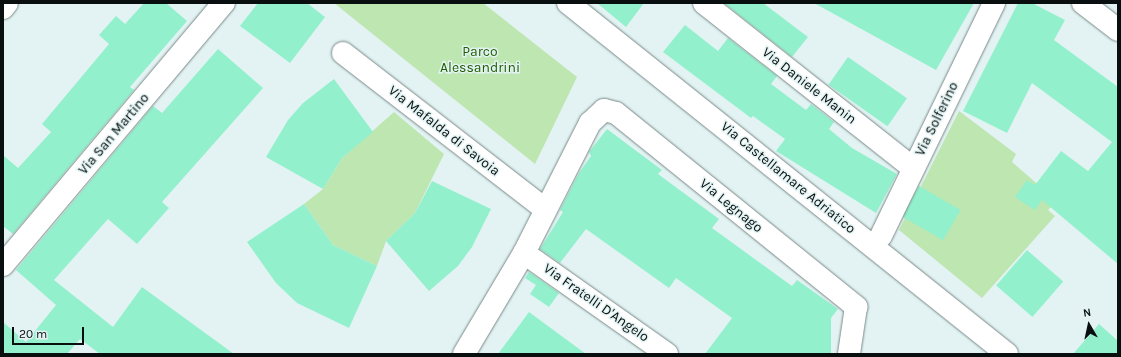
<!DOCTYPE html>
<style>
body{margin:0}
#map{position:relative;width:1121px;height:357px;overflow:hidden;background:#e3f3f3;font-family:Karla,sans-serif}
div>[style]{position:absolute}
.green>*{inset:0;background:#bde6b0}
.building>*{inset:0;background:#93f0cc;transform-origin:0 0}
.roads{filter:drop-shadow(0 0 1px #7a8988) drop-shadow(0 0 1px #7a8988)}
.minor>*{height:22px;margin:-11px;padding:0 11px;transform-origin:11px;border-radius:11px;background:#fff}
span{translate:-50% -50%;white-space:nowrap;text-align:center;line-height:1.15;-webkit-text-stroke:3px #e3f3f3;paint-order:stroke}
.park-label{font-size:14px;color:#215e00}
.street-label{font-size:14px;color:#090f0f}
.frame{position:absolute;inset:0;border:4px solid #090f0f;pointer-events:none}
.north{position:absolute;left:1069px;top:305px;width:40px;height:40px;-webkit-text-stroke:3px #e3f3f3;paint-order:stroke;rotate:351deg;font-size:11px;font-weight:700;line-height:16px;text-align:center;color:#090f0f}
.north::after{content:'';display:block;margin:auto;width:14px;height:18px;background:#090f0f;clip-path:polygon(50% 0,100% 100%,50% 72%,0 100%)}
.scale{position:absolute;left:12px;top:327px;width:72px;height:18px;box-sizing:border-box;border:2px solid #090f0f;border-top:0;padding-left:5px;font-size:12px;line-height:14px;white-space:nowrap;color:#090f0f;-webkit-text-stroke:3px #e3f3f3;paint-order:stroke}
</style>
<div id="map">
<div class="green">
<i style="clip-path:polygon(334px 3px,483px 3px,577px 77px,535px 164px)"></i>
<i style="clip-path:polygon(959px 111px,1016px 154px,1012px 162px,1057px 201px,1048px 210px,1055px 216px,982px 298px,899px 230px)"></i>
<i style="clip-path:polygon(394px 112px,444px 154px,415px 213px,386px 241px,377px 266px,333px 245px,304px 204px,323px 189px,342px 158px)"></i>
</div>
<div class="building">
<i style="clip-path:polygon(144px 3px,166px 3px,187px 21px,130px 87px,134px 90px,13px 234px,3px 226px,3px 155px,18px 168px,51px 132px,42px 124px,109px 44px,99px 35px,116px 16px,125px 24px)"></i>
<i style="clip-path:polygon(258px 3px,307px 3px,325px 17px,290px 63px,240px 26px)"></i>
<i style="clip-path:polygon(597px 3px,644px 3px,626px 27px)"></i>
<i style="clip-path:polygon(724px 3px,763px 3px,808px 37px,792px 57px)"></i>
<i style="clip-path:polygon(814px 3px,974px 3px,936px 70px)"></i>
<i style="clip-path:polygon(1018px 3px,1032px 3px,1065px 20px,1054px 40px,1118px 87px,1118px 264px,1042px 200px,1035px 210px,1015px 197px,1027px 180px,1035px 185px,1061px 151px,1088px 171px,1112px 142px,1032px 83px,1007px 133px,963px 111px)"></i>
<i style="clip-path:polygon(685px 25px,718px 51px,728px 38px,777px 76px,771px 84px,806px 110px,811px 104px,834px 122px,829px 129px,852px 148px,897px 174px,876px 213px,776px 151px,785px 139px,753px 116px,751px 118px,663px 52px)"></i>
<i style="clip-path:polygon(218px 49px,263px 88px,162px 202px,169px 208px,137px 244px,108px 219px,54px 280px,113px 327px,142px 287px,234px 354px,100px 354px,80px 339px,67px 354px,3px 354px,3px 322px,26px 342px,56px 305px,16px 270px,153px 106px,162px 113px)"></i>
<i style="left:848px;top:57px;width:72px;height:34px;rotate:35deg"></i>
<i style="clip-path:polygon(334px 79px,373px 132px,342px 158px,323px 189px,266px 157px,288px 120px,303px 103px)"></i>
<i style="clip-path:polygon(607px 129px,662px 170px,658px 174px,719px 219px,712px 228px,792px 286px,797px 280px,838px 309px,831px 318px,831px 354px,705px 354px,732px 318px,676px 278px,669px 288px,586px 229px,560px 263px,540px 249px,563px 212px,560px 210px,579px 173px,591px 156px,589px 152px)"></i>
<i style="clip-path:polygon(432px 181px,491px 209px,472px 247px,458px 266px,429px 291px,386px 241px,415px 213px)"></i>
<i style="left:919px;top:186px;width:48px;height:35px;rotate:30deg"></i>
<i style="clip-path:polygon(304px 204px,333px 245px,377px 266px,349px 328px,297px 303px,276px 283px,247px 242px)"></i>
<i style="left:1027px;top:250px;width:48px;height:47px;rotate:41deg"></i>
<i style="clip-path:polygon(529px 272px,559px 293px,549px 307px,530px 294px,536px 285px,525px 278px)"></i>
<i style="clip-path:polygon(529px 312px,586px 354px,498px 354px)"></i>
<i style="clip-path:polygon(1099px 324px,1118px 341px,1118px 354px,1073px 354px)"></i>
</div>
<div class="roads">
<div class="minor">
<i style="left:568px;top:3px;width:562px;rotate:38.64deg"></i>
<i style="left:704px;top:3px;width:266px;rotate:38.3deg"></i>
<i style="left:1083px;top:3px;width:44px;rotate:37.6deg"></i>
<i style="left:3px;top:8px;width:6px;rotate:-51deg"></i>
<i style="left:343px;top:53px;width:255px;rotate:37.7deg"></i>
<i style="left:881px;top:236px;width:259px;rotate:-64.1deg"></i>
<i style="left:524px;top:253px;width:175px;rotate:35.2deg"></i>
<i style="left:3px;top:265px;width:343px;rotate:-49.9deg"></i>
<i style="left:464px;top:354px;width:117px;rotate:-59.3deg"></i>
<i style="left:524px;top:253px;width:146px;rotate:-63.1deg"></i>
<i style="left:590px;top:123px;width:19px;rotate:-43deg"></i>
<i style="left:604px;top:110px;width:12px;rotate:14deg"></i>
<i style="left:616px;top:113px;width:309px;rotate:38.9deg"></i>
<i style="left:856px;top:307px;width:48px;rotate:98.5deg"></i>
</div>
</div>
<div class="park-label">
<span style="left:480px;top:60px">Parco<br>Alessandrini</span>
</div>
<div class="street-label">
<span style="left:809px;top:86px;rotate:38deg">Via Daniele Manin</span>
<span style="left:937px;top:119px;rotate:-64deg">Via Solferino</span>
<span style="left:444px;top:131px;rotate:38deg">Via Mafalda di Savoia</span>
<span style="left:114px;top:134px;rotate:-50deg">Via San Martino</span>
<span style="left:788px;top:178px;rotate:39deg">Via Castellamare Adriatico</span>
<span style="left:731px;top:206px;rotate:39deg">Via Legnago</span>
<span style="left:596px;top:303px;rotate:35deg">Via Fratelli D'Angelo</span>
</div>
<div class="frame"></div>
<div class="north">N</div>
<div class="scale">20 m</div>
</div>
